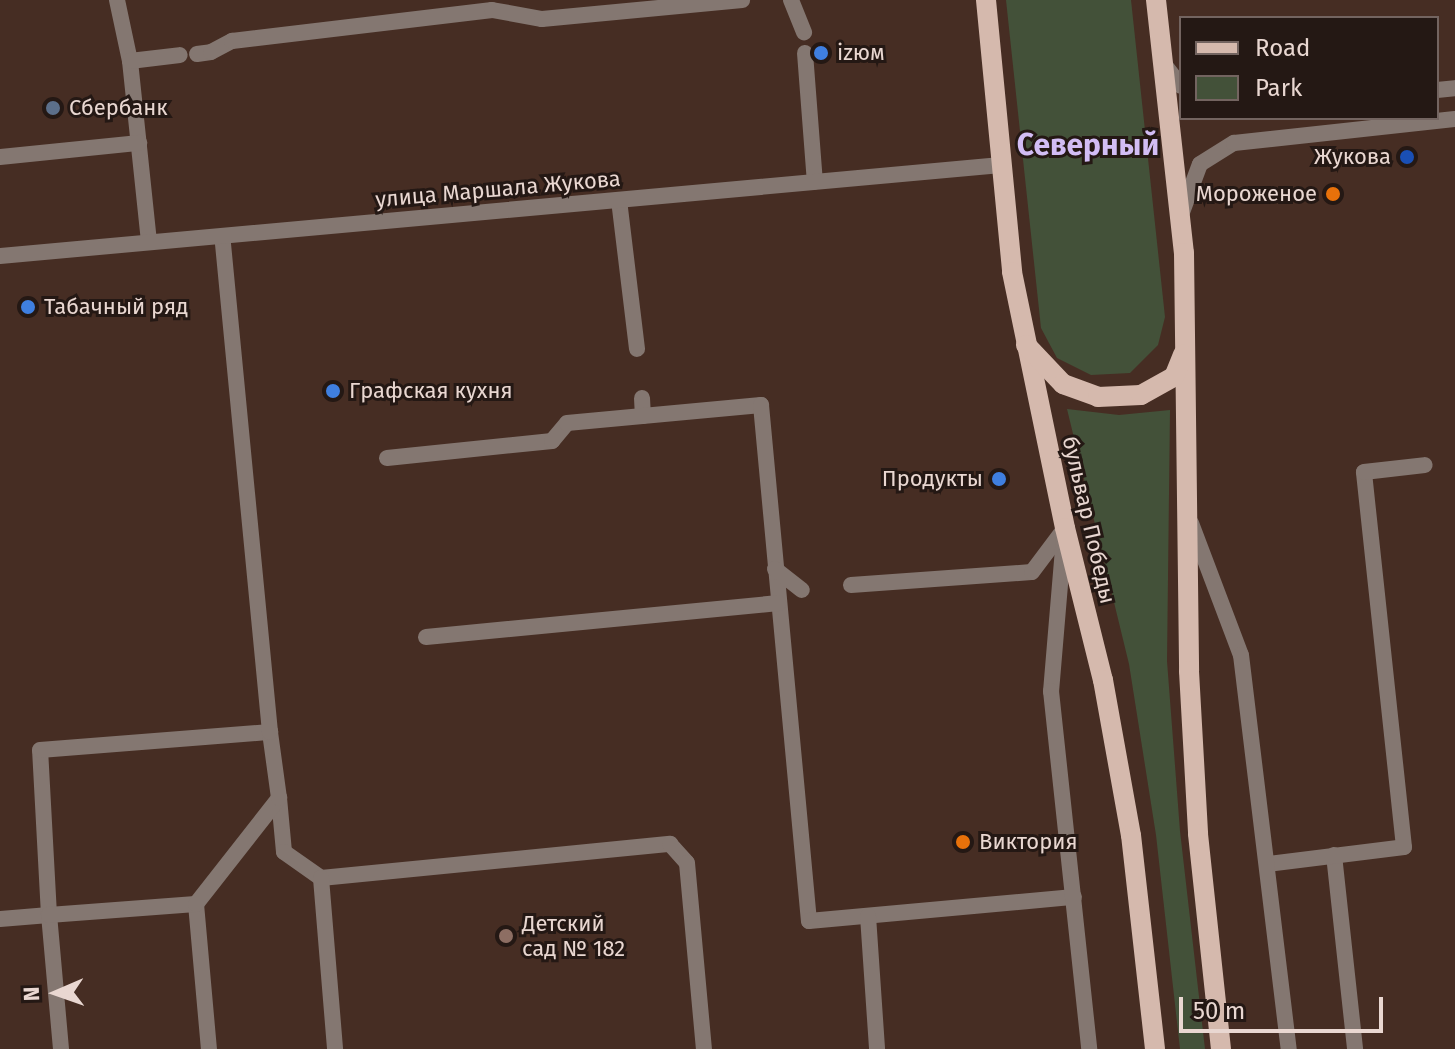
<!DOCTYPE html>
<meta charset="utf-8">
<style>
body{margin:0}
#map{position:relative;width:1455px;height:1049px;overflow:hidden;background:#462d23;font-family:"Fira Sans",sans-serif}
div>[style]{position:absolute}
.green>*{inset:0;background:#435139}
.service>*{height:16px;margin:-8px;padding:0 8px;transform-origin:8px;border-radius:8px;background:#847771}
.minor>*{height:16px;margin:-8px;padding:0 8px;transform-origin:8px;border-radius:8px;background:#847771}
.tertiary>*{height:16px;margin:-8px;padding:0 8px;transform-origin:8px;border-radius:8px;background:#847771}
.primary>*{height:20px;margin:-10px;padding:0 10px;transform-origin:10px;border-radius:10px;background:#d5b9ad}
.dots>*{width:22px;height:22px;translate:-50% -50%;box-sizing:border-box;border:4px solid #241814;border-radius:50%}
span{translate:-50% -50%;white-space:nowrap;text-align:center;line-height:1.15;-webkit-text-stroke:6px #241814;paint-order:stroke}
.poi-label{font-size:22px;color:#e9d7d1}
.left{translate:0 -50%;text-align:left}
.right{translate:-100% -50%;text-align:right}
.street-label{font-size:22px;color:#e9d7d1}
.district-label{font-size:30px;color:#d2bdf5;font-weight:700}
.legend{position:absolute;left:1179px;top:16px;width:260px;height:104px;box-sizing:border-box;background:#241814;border:2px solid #736460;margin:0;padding:10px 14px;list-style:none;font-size:24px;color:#e9d7d1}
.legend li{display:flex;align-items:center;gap:16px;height:40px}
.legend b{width:40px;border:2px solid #736460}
.north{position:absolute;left:16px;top:953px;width:80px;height:80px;-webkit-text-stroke:6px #241814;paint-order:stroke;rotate:268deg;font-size:22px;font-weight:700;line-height:32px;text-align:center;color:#e9d7d1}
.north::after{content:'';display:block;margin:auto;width:28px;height:36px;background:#e9d7d1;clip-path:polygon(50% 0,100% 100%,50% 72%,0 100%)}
.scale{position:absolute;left:1179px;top:997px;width:204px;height:36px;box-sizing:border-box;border:4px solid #e9d7d1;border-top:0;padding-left:10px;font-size:24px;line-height:28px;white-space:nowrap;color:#e9d7d1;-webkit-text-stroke:6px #241814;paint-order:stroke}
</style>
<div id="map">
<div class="green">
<i style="clip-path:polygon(1006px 0,1131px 0,1165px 317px,1158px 345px,1130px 373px,1091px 375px,1057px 358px,1041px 328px)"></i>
<i style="clip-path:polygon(1067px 409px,1119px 415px,1170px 410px,1167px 661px,1180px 831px,1205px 1049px,1180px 1049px,1156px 835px,1129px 664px)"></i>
</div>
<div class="service">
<i style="left:117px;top:0;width:62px;rotate:78deg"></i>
<i style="left:130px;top:61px;width:182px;rotate:84deg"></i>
<i style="left:791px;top:0;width:35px;rotate:68deg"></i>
<i style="left:805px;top:53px;width:129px;rotate:85.6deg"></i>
<i style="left:197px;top:54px;width:14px;rotate:-8deg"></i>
<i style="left:211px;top:52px;width:24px;rotate:-28deg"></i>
<i style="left:232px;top:41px;width:262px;rotate:-6.8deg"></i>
<i style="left:492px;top:10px;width:51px;rotate:10.2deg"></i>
<i style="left:542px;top:19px;width:201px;rotate:-5.4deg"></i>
<i style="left:130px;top:61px;width:50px;rotate:-6.8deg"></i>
<i style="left:0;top:157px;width:140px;rotate:-5.8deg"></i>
<i style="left:619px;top:200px;width:150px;rotate:83.1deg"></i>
<i style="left:642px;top:398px;width:18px;rotate:87deg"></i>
<i style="left:387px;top:458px;width:166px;rotate:-5.9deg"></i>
<i style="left:552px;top:441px;width:23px;rotate:-50deg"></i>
<i style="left:567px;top:423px;width:195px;rotate:-5.3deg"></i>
<i style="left:761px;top:405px;width:518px;rotate:84.69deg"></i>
<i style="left:809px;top:921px;width:266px;rotate:-5.2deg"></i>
<i style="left:775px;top:569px;width:34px;rotate:38deg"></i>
<i style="left:851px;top:585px;width:181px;rotate:-4.1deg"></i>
<i style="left:1032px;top:572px;width:55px;rotate:-53.1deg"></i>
<i style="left:426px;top:637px;width:354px;rotate:-5.5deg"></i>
<i style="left:279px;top:798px;width:54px;rotate:84.7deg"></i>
<i style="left:284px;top:852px;width:45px;rotate:35.1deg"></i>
<i style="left:321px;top:878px;width:351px;rotate:-5.6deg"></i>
<i style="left:670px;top:844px;width:25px;rotate:48deg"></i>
<i style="left:687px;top:863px;width:187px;rotate:84.8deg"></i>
<i style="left:1334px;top:855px;width:195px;rotate:83.8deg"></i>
<i style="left:1268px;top:864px;width:137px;rotate:-7.1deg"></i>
<i style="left:1404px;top:847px;width:377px;rotate:-96.1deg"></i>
<i style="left:1364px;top:472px;width:61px;rotate:-6.5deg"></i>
<i style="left:321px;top:878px;width:172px;rotate:85.3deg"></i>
<i style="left:196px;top:904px;width:146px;rotate:84.9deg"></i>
<i style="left:868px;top:916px;width:133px;rotate:86.1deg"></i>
<i style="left:0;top:919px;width:49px;rotate:-4.7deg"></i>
<i style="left:49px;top:915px;width:165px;rotate:-93.1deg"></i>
<i style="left:40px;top:750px;width:231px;rotate:-4.5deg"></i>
<i style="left:61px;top:1049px;width:135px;rotate:-95.1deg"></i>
<i style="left:49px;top:915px;width:147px;rotate:-4.3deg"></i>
<i style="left:196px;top:904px;width:135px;rotate:-51.9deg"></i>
<i style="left:279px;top:798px;width:67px;rotate:-97.8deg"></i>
<i style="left:270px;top:732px;width:498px;rotate:-95.5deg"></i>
</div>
<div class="minor">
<i style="left:1191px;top:523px;width:141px;rotate:69.3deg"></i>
<i style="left:1241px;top:655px;width:397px;rotate:83.1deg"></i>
<i style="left:1064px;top:537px;width:155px;rotate:94.8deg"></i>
<i style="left:1051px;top:691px;width:360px;rotate:83.9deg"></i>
</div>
<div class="tertiary">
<i style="left:1163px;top:63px;width:29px;rotate:52deg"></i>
<i style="left:1437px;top:90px;width:18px;rotate:-6deg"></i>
<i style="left:1181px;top:215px;width:54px;rotate:-69.6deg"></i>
<i style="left:1200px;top:164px;width:40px;rotate:-32deg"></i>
<i style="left:1234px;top:143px;width:222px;rotate:-6.2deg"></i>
<i style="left:0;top:256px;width:1005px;rotate:-5.19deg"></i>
</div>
<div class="primary">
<i style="left:986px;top:0;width:273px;rotate:84.5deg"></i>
<i style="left:1012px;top:272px;width:261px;rotate:78.3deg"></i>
<i style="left:1065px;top:528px;width:157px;rotate:76deg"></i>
<i style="left:1103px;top:680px;width:158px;rotate:79.8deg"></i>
<i style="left:1131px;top:835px;width:215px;rotate:83.6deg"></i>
<i style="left:1156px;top:0;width:255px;rotate:83.7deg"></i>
<i style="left:1184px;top:253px;width:418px;rotate:89.3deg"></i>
<i style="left:1189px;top:671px;width:163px;rotate:86.8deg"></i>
<i style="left:1198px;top:834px;width:216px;rotate:83.9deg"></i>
<i style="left:1026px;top:345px;width:54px;rotate:46.5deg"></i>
<i style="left:1063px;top:384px;width:37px;rotate:20deg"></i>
<i style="left:1098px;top:397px;width:43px;rotate:-2.7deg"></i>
<i style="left:1141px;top:395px;width:38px;rotate:-29deg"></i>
<i style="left:1174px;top:377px;width:24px;rotate:-68deg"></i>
</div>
<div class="dots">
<i style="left:821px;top:53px;background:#3f7fe0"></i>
<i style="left:53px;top:108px;background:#5c6f8a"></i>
<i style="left:1407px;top:157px;background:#1a4fb4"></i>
<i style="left:1333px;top:194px;background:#e8710a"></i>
<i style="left:28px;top:307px;background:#3f7fe0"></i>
<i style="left:333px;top:391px;background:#3f7fe0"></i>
<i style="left:999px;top:479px;background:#3f7fe0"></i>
<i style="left:963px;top:842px;background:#e8710a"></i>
<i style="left:506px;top:936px;background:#8d6e63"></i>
</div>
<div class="poi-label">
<span class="left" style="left:837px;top:53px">izюм</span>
<span class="left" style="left:69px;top:108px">Сбербанк</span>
<span class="right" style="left:1391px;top:157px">Жукова</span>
<span class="right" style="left:1317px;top:194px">Мороженое</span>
<span class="left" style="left:44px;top:307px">Табачный ряд</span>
<span class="left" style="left:349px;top:391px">Графская кухня</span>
<span class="right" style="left:983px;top:479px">Продукты</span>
<span class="left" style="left:979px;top:842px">Виктория</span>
<span class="left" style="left:522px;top:936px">Детский<br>сад № 182</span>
</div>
<div class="street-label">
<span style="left:498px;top:189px;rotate:-5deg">улица Маршала Жукова</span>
<span style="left:1089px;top:520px;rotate:77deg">бульвар Победы</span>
</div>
<div class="district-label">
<span style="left:1088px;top:145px">Северный</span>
</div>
<ul class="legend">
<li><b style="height:10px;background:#d5b9ad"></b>Road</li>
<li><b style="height:22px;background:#435139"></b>Park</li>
</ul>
<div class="north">N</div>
<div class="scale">50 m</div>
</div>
